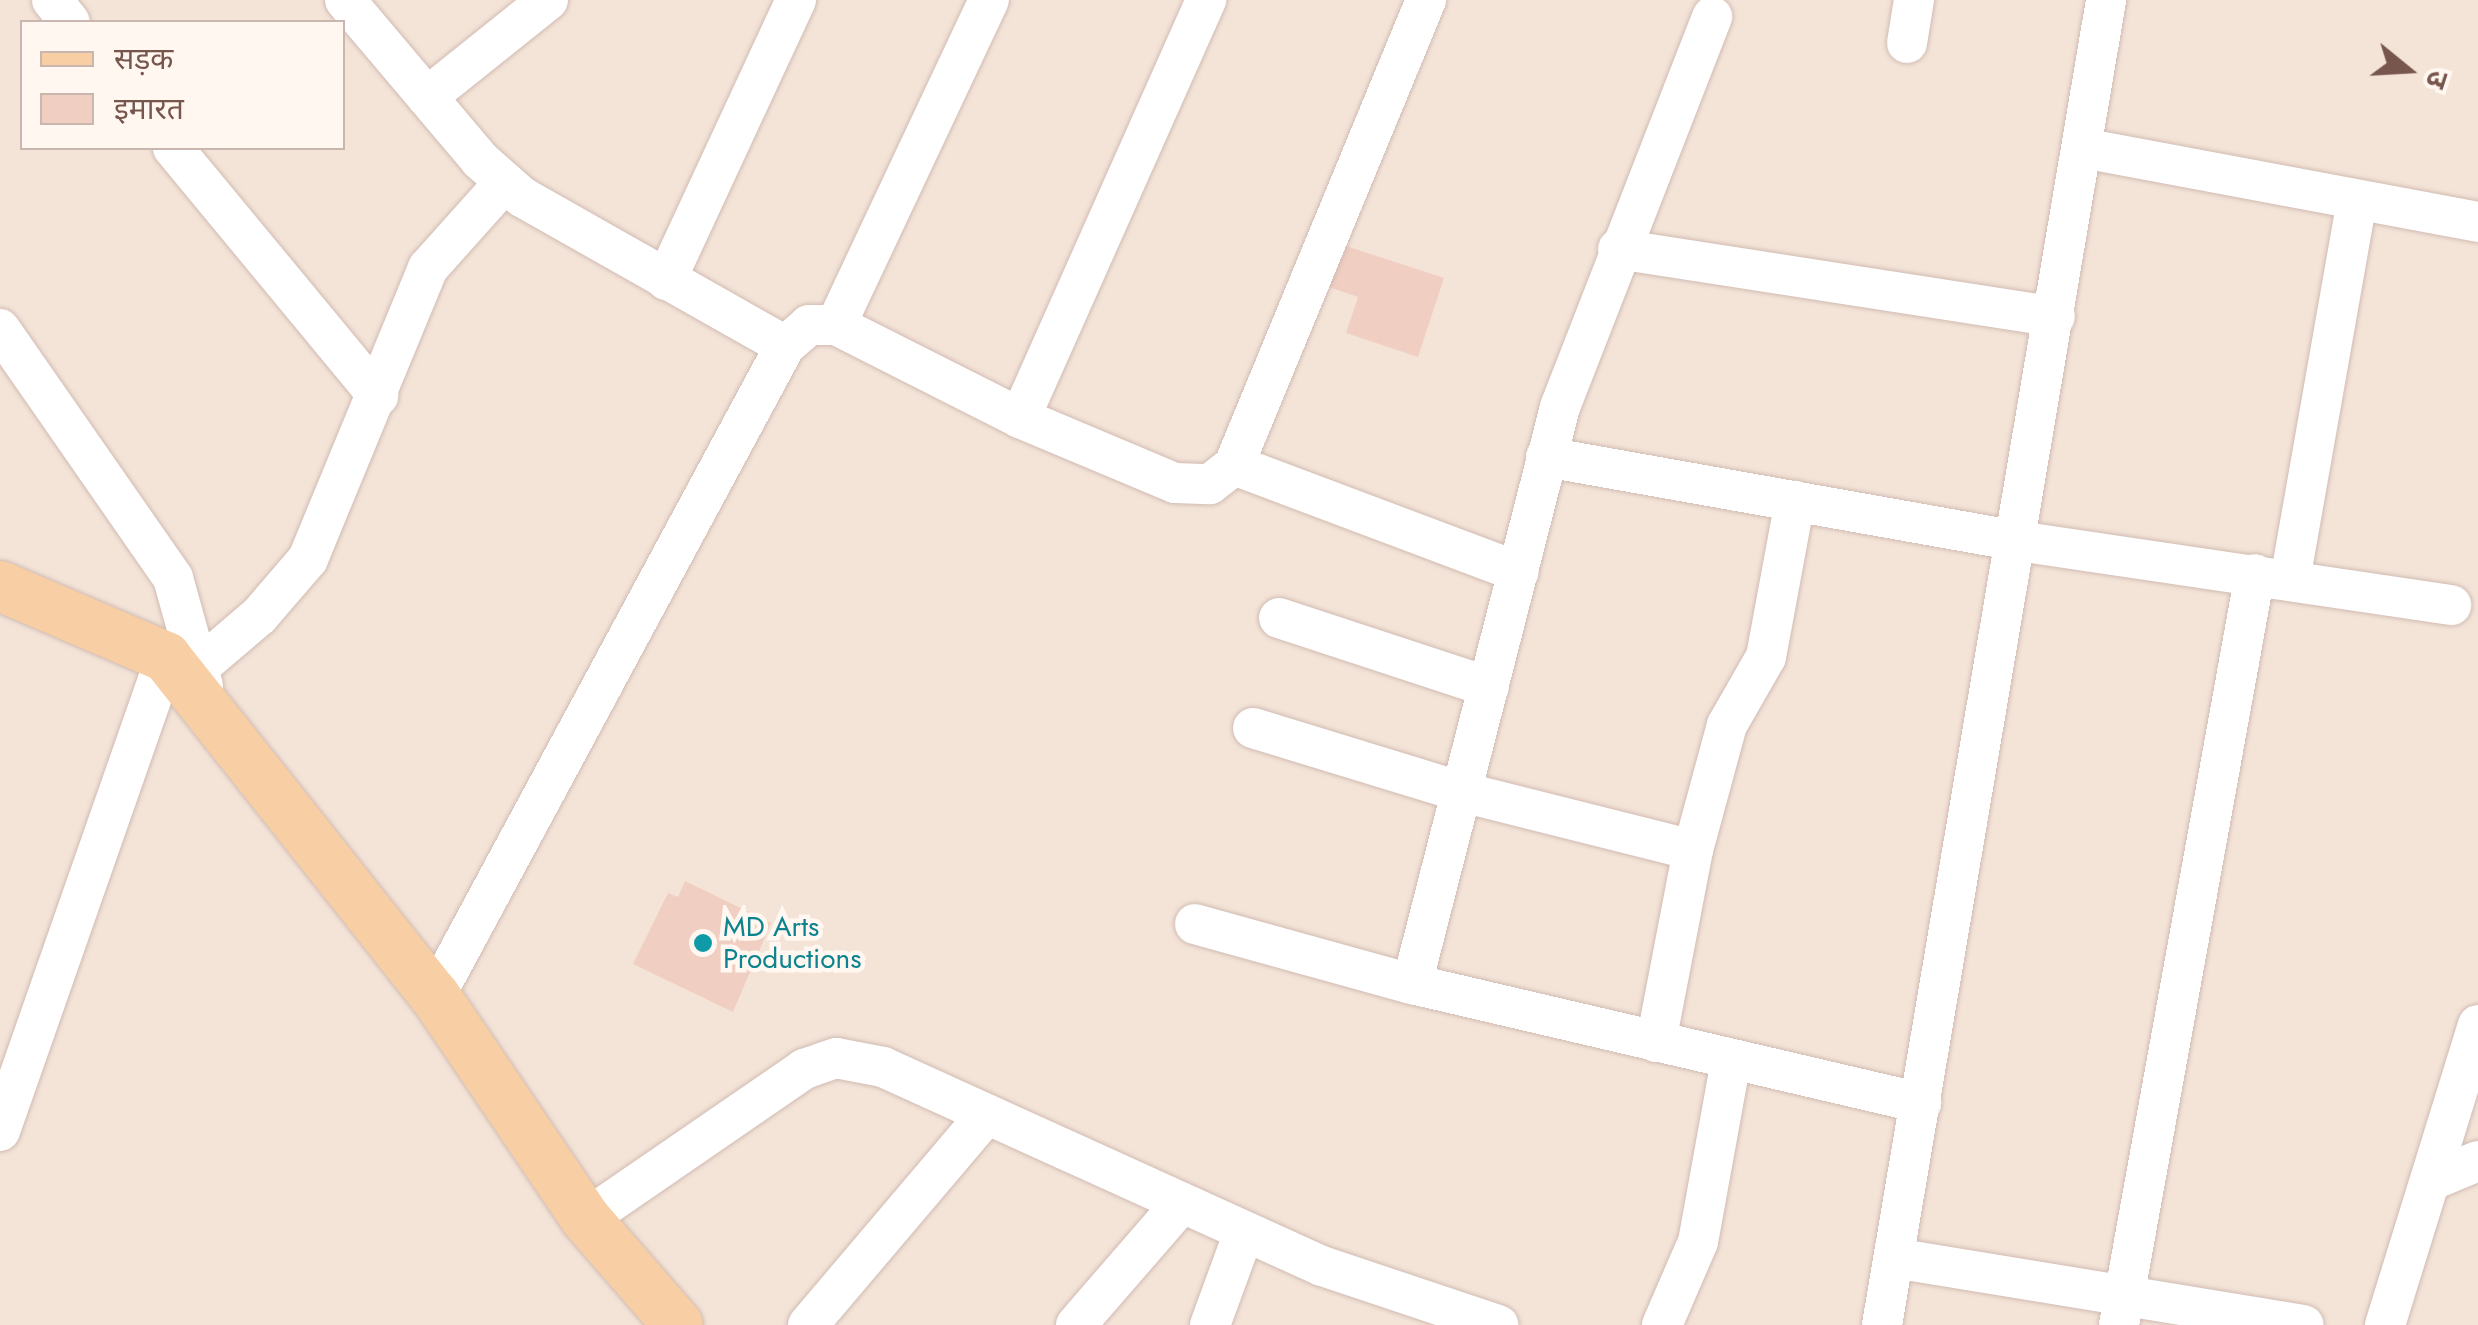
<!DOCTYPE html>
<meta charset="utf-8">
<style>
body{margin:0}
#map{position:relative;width:2478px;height:1325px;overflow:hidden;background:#fcf3ea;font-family:Jost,"Noto Sans Devanagari",sans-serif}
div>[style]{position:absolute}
.residential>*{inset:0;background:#f4e4d8}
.building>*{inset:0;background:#f1cec2}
.roads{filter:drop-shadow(0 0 2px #d1bbb2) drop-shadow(0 0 2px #d1bbb2)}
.minor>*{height:40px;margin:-20px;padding:0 20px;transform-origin:20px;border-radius:20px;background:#fff}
.major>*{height:50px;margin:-25px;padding:0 25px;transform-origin:25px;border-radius:25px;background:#f8cea5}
.dots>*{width:28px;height:28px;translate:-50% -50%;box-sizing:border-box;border:5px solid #fff7f0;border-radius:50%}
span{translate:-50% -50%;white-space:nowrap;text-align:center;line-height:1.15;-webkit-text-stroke:9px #fff7f0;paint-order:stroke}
.culture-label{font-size:28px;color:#0d838f}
.left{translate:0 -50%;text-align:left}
.legend{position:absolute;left:20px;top:20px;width:325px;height:130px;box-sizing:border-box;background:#fff7f0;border:2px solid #c9b7af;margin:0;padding:12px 18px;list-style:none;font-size:30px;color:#77564d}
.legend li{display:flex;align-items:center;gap:20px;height:50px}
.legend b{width:50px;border:2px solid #c9b7af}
.north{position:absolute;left:2358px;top:20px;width:100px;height:100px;-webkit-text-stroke:8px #fff7f0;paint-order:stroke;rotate:108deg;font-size:28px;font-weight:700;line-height:40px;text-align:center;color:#77564d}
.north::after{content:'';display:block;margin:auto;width:35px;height:45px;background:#77564d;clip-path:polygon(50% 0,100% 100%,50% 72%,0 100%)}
</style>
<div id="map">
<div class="residential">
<i style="clip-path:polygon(evenodd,0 0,2478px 0,2478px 1325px,0 1325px,0 0,22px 22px,342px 22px,342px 148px,22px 148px,22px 22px)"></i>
</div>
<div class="building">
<i style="clip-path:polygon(1334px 242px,1444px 278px,1418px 357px,1346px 333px,1358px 297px,1320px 284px)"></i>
<i style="clip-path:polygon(685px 881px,771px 923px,733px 1012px,633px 964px,668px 893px,678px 897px)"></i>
</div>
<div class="roads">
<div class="minor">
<i style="left:52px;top:0;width:28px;rotate:51deg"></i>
<i style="left:345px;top:0;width:209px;rotate:49.8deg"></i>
<i style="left:480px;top:160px;width:56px;rotate:41.4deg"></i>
<i style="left:522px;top:197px;width:302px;rotate:29.5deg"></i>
<i style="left:1907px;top:43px;width:44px;rotate:-80.8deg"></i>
<i style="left:427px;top:97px;width:155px;rotate:-38.7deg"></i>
<i style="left:173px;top:148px;width:322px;rotate:50.4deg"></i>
<i style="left:2083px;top:148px;width:402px;rotate:10.6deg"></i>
<i style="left:1618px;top:249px;width:442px;rotate:8.8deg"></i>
<i style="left:666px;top:280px;width:309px;rotate:-65.1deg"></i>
<i style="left:836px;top:325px;width:359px;rotate:-64.8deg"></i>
<i style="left:0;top:329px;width:303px;rotate:55.2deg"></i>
<i style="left:173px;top:578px;width:112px;rotate:74.5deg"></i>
<i style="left:1020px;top:418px;width:458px;rotate:-66deg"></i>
<i style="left:1546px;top:457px;width:478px;rotate:10.1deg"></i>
<i style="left:2017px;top:541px;width:439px;rotate:8.4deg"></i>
<i style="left:1234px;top:465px;width:304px;rotate:20.6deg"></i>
<i style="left:2290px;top:580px;width:386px;rotate:-80deg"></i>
<i style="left:1279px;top:618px;width:221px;rotate:18.2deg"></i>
<i style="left:199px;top:667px;width:79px;rotate:-40.4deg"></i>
<i style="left:259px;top:616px;width:75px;rotate:-49.3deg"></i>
<i style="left:308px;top:559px;width:315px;rotate:-67.6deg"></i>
<i style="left:428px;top:268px;width:115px;rotate:-48.2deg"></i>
<i style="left:1253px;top:728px;width:219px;rotate:17deg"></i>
<i style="left:1462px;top:792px;width:238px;rotate:14.1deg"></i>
<i style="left:1195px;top:924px;width:225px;rotate:15.5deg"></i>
<i style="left:1412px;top:984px;width:523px;rotate:13.16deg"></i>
<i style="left:1412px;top:984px;width:596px;rotate:-75.61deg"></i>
<i style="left:1560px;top:407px;width:419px;rotate:-68.7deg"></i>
<i style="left:435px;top:996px;width:738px;rotate:-61.7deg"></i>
<i style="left:785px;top:346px;width:32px;rotate:-41deg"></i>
<i style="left:809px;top:325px;width:27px"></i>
<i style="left:836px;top:325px;width:206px;rotate:26.8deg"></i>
<i style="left:1020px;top:418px;width:168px;rotate:22.8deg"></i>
<i style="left:1175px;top:483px;width:35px;rotate:2deg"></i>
<i style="left:1210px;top:484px;width:31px;rotate:-38deg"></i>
<i style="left:1234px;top:465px;width:503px;rotate:-67.56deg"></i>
<i style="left:1656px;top:1042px;width:196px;rotate:-79.1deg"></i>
<i style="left:1693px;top:850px;width:130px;rotate:-74.8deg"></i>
<i style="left:1727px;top:725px;width:78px;rotate:-60.2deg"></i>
<i style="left:1766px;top:657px;width:159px;rotate:-79.5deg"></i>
<i style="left:0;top:1131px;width:502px;rotate:-70.7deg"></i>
<i style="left:2430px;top:1181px;width:52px;rotate:-22.6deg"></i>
<i style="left:586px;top:1219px;width:265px;rotate:-34.5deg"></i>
<i style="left:804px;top:1069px;width:34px;rotate:-19deg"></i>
<i style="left:836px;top:1058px;width:48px;rotate:10.8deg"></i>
<i style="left:883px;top:1067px;width:482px;rotate:24.4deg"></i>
<i style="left:1322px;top:1266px;width:186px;rotate:18.5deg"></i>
<i style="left:1894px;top:1258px;width:415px;rotate:9.3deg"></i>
<i style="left:808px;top:1325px;width:275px;rotate:-49.7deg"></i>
<i style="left:1076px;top:1325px;width:159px;rotate:-49.1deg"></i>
<i style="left:1210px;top:1325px;width:99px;rotate:-69.9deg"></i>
<i style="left:1662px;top:1325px;width:90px;rotate:-66.6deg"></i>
<i style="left:1698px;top:1242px;width:185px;rotate:-79.7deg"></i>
<i style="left:1882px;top:1325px;width:1344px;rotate:-80.4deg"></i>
<i style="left:2119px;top:1325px;width:763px;rotate:-79.74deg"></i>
<i style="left:2385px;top:1325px;width:314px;rotate:-72.8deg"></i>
</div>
<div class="major">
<i style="left:0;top:586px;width:181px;rotate:23.2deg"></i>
<i style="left:166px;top:657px;width:433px;rotate:51.6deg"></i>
<i style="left:435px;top:996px;width:269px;rotate:55.9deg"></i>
<i style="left:586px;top:1219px;width:140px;rotate:49deg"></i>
</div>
</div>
<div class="dots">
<i style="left:703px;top:943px;background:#0f9aa8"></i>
</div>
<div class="culture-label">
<span class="left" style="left:723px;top:943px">MD Arts<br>Productions</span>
</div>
<ul class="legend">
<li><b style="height:12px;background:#f8cea5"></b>सड़क</li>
<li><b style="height:28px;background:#f1cec2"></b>इमारत</li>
</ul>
<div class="north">उ</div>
</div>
